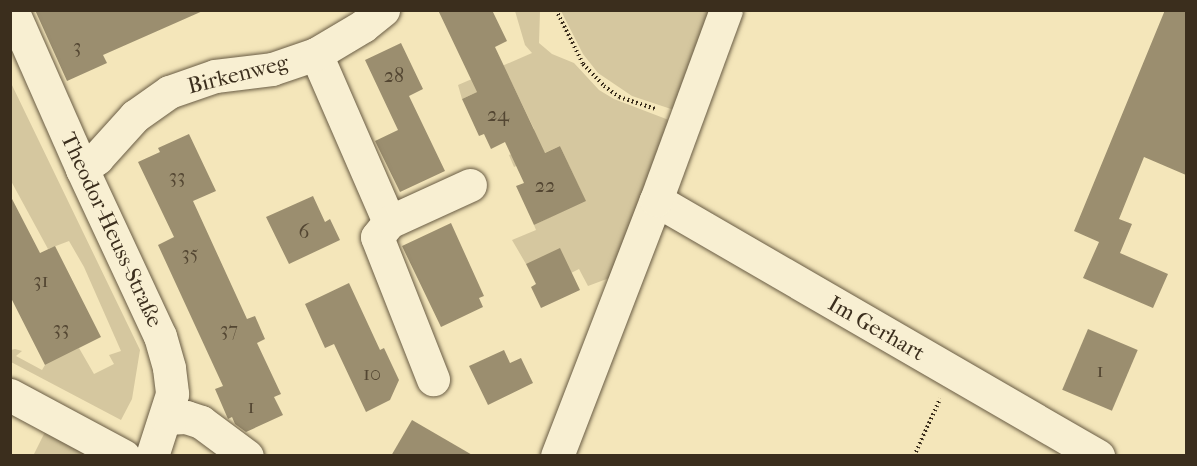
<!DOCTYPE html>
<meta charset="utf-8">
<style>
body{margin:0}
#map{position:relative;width:1197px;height:466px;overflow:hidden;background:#f4e6ba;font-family:"IM FELL French Canon",serif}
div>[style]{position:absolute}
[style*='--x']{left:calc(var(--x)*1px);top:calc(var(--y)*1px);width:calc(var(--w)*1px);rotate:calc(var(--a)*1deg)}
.green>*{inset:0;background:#d5c79f}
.building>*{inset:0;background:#9b8e6f;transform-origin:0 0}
.path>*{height:4px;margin-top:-2px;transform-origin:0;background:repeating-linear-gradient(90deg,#3b2e1d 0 1.5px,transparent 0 4.5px)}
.roads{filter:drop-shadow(0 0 2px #695c44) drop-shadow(0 0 2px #695c44)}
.minor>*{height:33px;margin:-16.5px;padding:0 16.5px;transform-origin:16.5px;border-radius:16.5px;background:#f8efd2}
span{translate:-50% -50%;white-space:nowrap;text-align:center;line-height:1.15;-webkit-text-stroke:4.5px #f8efd2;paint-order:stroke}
.number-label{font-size:20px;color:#534632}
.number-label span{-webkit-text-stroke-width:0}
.street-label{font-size:22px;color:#3b2e1d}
.frame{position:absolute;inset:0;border:12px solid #3b2e1d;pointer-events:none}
</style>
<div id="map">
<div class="green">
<div style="clip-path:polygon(515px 11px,540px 11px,539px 43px,552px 54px,574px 63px,599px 90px,614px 99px,674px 122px,612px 277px,588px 286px,579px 269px,571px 273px,526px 264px,512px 240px,536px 230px,534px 225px,585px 200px,560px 146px,514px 167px,509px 155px,521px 150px,514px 138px,534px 129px,509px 77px,462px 99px,458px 85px,532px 53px,525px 45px)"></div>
<div style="clip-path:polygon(561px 11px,721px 11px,680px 112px,632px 96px,598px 73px,583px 54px)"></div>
<div style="clip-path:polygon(10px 81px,140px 350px,132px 399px,121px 420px,11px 362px,11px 350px,15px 349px,22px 351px,16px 356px,42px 370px,45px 365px,79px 348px,94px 374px,114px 364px,109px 355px,121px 351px,84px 267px,69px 241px,48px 249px,11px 181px)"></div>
<div style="clip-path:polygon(47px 428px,98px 456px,33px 456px)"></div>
</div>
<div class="building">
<div style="clip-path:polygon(35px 10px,205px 10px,103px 55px,107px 63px,67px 81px)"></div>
<div style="clip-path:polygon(438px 10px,492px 10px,507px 41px,495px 47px,545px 153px,560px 146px,586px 201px,534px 225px,516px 186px,524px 183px,505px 142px,491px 149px,484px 134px,479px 136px,462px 99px,477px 92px)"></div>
<div style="clip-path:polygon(1165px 10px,1186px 10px,1186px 175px,1144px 157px,1119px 219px,1132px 224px,1120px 253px,1168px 274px,1153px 308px,1083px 278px,1099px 242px,1074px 231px)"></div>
<div style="clip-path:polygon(401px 43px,423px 89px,409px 96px,445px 171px,400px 192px,375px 141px,398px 130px,365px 60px)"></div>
<div style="clip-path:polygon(189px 134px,216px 191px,193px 201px,247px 319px,255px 316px,265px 339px,257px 343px,281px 394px,274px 397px,283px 415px,246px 432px,235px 424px,232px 417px,228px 419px,215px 389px,223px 386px,158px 245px,174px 237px,138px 162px,160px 152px,158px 148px)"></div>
<div style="clip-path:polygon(10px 195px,40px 253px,55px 246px,101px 337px,45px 365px,10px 296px)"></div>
<div style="clip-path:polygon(313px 196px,325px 222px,330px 219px,340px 240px,289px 264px,266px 217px)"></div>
<div style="clip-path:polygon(451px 223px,484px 296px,479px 298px,483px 307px,441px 327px,402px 246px)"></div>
<div style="clip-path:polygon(560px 248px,580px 290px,541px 308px,531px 287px,536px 284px,526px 264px)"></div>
<div style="clip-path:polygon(349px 283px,380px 350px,384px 348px,399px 380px,390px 400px,366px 412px,334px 344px,325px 348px,305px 304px)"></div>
<div style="left:1088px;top:329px;width:54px;height:66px;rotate:23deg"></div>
<div style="clip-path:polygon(504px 350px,510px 363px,521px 358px,533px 383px,488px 405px,469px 366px)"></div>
<div style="clip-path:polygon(412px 420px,474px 456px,391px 456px)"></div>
</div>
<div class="path">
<div style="--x:556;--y:10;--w:60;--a:63.4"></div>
<div style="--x:583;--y:64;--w:30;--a:46"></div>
<div style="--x:604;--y:86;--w:19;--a:36"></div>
<div style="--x:619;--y:97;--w:40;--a:18"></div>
<div style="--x:914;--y:456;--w:63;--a:-65.5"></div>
</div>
<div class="roads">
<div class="minor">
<div style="--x:12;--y:10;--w:174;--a:66.2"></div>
<div style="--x:82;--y:169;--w:184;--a:65"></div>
<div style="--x:160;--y:336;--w:33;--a:74"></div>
<div style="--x:169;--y:368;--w:26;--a:83"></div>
<div style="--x:172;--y:394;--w:65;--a:107.9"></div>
<div style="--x:316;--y:54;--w:183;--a:66.5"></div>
<div style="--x:389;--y:222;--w:19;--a:129"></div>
<div style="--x:377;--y:237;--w:153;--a:68.5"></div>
<div style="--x:82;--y:169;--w:19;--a:-36"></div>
<div style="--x:97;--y:158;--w:57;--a:-47.9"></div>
<div style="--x:135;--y:116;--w:42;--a:-35.2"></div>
<div style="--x:169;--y:92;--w:49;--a:-19.2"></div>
<div style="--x:215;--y:76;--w:57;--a:-7"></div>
<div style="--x:272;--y:69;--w:46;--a:-18.8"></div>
<div style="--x:316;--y:54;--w:55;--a:-30.8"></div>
<div style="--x:363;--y:26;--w:26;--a:-39"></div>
<div style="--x:656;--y:200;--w:511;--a:30.08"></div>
<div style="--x:389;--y:222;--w:89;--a:-24.6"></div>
<div style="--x:10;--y:395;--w:129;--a:28.2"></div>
<div style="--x:166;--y:418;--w:20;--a:-3"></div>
<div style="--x:186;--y:417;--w:16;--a:18"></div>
<div style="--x:201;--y:422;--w:57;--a:36.5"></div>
<div style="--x:557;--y:456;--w:274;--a:-68.9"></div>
<div style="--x:656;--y:200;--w:202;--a:-69.8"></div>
</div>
</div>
<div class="number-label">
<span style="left:77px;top:46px">3</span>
<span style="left:394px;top:75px">28</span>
<span style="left:498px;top:114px">24</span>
<span style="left:177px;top:176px">33</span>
<span style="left:545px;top:185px">22</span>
<span style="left:304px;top:231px">6</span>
<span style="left:190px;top:253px">35</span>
<span style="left:41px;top:280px">31</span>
<span style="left:61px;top:328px">33</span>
<span style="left:229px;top:329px">37</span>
<span style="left:1100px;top:370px">1</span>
<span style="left:372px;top:373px">10</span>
<span style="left:251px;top:406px">1</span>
</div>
<div class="street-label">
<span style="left:238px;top:75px;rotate:-14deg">Birkenweg</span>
<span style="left:111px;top:230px;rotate:65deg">Theodor-Heuss-Straße</span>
<span style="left:876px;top:329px;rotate:30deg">Im Gerhart</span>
</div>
<div class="frame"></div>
</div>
